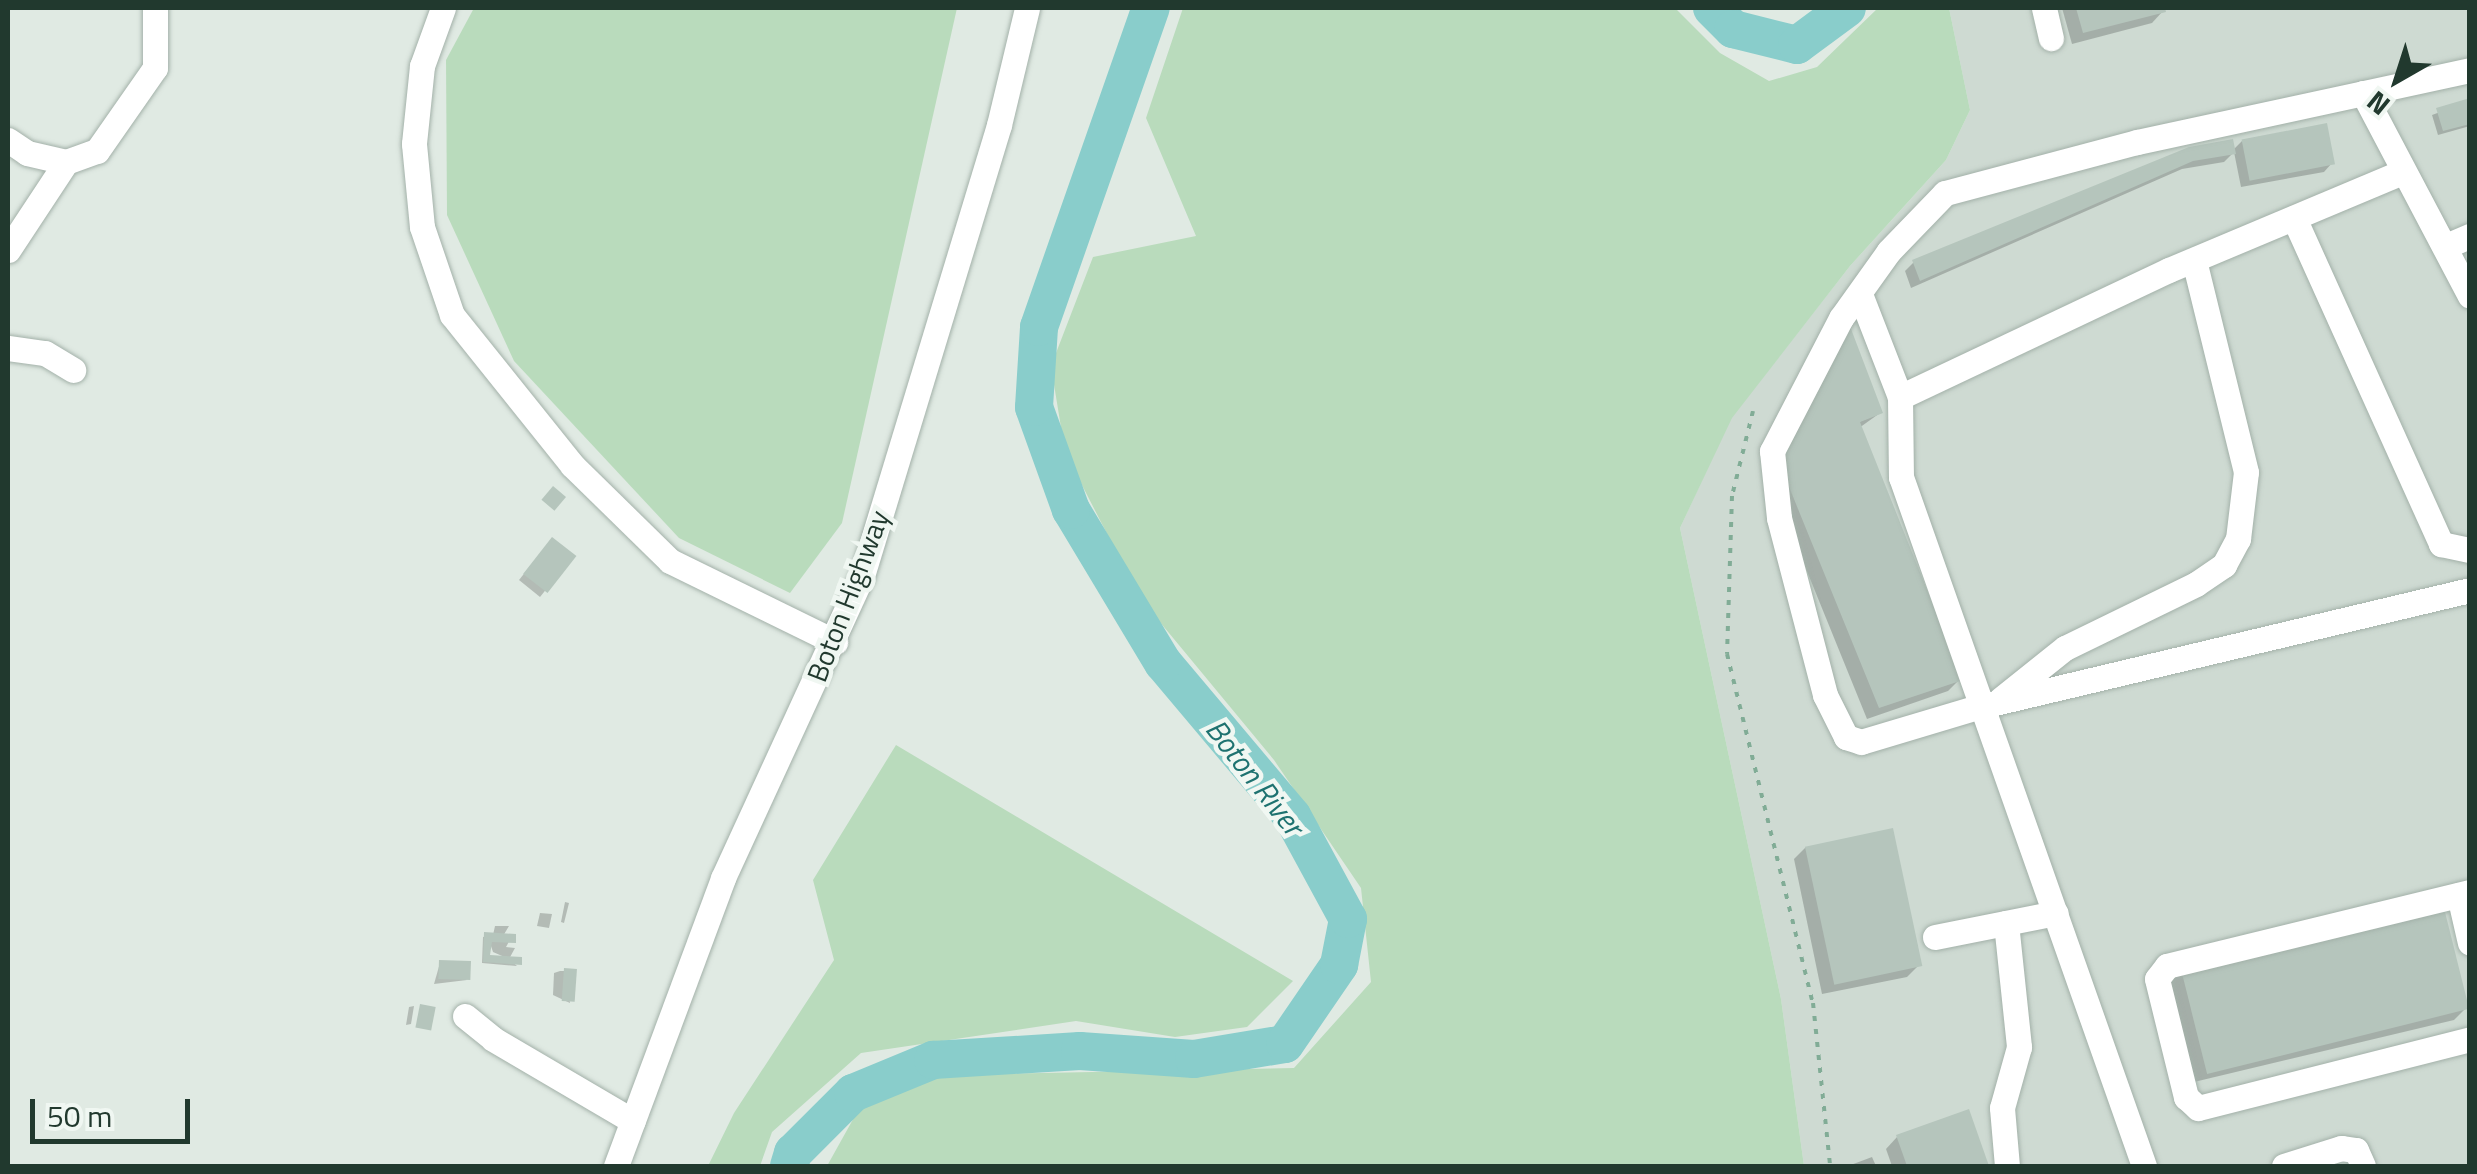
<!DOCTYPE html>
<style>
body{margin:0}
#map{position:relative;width:2477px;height:1174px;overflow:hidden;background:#e0eae3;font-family:"Titillium Web",sans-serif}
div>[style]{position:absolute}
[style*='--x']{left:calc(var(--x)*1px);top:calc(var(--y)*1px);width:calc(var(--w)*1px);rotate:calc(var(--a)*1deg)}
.built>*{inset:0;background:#cedad2}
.green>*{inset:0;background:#b9dbbc}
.shadow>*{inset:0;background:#0003}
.river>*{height:38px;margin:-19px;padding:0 19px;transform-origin:19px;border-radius:19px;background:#89cdcb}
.building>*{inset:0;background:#b5c5bc;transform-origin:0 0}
.path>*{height:4px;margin-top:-2px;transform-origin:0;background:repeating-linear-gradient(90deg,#81ac96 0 5px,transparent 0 13px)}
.roads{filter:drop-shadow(0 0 2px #a3b1a9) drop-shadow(0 0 2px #a3b1a9)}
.minor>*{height:25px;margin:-12.5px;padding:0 12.5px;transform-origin:12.5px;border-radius:12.5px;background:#fff}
span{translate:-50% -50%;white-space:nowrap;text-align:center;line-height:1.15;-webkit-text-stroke:9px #f0f7f2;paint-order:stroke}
.street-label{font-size:28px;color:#21392e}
.water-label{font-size:30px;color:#1e7270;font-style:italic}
.frame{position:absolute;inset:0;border:10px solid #21392e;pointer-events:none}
.north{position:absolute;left:2347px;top:30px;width:100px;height:100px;-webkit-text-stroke:8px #f0f7f2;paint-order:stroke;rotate:219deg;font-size:28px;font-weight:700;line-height:40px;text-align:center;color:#21392e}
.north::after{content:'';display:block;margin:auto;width:35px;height:45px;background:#21392e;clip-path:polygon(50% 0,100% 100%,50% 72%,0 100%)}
.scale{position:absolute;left:30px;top:1099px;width:160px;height:45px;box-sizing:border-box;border:5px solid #21392e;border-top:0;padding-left:12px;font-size:30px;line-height:35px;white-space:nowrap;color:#21392e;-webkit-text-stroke:8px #f0f7f2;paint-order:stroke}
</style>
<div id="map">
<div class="built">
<div style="clip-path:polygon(1949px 8px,2469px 8px,2469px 1166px,1804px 1166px,1781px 999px,1680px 528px,1731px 418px,1850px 266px,1946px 160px,1970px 110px)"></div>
</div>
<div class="green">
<div style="clip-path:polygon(474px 8px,957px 8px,842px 523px,790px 593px,679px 538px,514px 361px,447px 215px,446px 60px)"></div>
<div style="clip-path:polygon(1183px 8px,1675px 8px,1720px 53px,1769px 81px,1817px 67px,1878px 8px,1949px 8px,1970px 110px,1946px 160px,1850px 266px,1732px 418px,1680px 528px,1781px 999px,1804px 1166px,827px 1166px,861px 1105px,938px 1075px,1294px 1068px,1371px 982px,1361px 888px,1274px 760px,1140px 598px,1065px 452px,1051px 366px,1093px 257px,1196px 236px,1146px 118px)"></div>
<div style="clip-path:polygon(896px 745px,1293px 981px,1247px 1027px,1175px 1037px,1076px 1021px,861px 1053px,772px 1132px,760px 1166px,708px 1166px,734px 1113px,834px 960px,813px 880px)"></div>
</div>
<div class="shadow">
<div style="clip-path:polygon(2062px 8px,2162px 8px,2163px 11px,2152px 23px,2072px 44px)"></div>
<div style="clip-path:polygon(2470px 101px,2470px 126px,2438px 135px,2432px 115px)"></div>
<div style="clip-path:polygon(2242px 141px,2332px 163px,2324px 172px,2241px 187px,2234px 152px,2224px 162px,2182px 169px,1911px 288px,1905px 271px,1913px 263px,2231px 142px,2233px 150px)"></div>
<div style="clip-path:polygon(1880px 413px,1859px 428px,1960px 679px,1948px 691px,1867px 719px,1763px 463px)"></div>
<div style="clip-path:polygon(547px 545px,573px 556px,540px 597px,519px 580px)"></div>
<div style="clip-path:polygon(1806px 847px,1919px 965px,1907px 977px,1822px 994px,1794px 859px)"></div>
<div style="clip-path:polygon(565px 902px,569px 903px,564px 923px,561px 922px)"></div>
<div style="clip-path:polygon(552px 914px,549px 928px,537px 926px,540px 913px)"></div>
<div style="clip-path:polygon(evenodd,495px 926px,509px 926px,503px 936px,512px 936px,506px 947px,515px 948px,509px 959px,517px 966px,482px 963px,483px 937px,493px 935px,495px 926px,489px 940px,493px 952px,509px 959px,487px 957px,489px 940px)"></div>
<div style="clip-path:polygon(440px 963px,467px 980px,434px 984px)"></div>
<div style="clip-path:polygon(2181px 969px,2466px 1008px,2454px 1020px,2194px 1082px,2169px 981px)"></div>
<div style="clip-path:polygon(560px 971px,565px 971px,570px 1003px,553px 995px,554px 973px)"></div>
<div style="clip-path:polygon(414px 1006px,411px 1024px,406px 1025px,409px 1007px)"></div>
<div style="clip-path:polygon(1967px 1112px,1986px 1166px,1892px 1166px,1886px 1149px,1897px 1137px)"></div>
<div style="clip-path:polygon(1872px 1157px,1876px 1166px,1847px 1166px,1848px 1166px)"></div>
</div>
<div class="river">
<div style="--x:1712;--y:8;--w:30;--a:45"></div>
<div style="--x:1733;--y:29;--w:66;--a:14"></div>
<div style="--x:1797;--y:45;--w:62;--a:-36.5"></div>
<div style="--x:789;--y:1166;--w:14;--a:-73"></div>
<div style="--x:793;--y:1153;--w:85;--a:-45"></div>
<div style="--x:853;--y:1093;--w:87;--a:-22.4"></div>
<div style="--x:933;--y:1060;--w:147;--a:-3.5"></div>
<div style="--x:1080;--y:1051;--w:114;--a:4"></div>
<div style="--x:1194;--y:1059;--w:92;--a:-9.4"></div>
<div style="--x:1285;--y:1044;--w:96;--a:-55.6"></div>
<div style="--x:1339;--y:965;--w:47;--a:-78.9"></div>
<div style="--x:1348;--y:919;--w:117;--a:-118.5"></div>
<div style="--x:1292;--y:816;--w:200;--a:-130.1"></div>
<div style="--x:1163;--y:663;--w:179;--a:-121"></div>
<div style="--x:1071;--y:510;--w:109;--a:-109.8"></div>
<div style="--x:1034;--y:407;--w:80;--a:-86.4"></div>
<div style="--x:1039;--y:327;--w:338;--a:-70.7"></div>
</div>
<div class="building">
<div style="clip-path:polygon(2076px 8px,2165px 8px,2166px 12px,2083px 33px)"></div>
<div style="clip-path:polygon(2470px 98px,2470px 124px,2443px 131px,2436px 108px)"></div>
<div style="left:2327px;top:123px;width:42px;height:87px;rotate:79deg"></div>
<div style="clip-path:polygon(2233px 139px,2236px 154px,2193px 161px,1920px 281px,1912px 260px,2189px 147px)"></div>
<div style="clip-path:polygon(1848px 321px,1883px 413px,1860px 422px,1963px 680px,1879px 708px,1774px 450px)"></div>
<div style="left:553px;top:486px;width:17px;height:18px;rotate:40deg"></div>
<div style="left:552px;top:537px;width:31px;height:47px;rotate:38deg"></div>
<div style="left:1893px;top:828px;width:141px;height:90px;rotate:78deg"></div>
<div style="left:2443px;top:904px;width:108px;height:270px;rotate:76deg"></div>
<div style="clip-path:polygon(484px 932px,516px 934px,516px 943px,492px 942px,490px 955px,522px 957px,522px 965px,483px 962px)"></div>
<div style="left:439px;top:960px;width:32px;height:19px;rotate:2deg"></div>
<div style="left:564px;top:968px;width:13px;height:33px;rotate:4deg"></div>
<div style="left:420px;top:1004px;width:16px;height:24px;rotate:11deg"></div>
<div style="clip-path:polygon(1969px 1109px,1989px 1166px,1907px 1166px,1896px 1135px)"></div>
</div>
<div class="path">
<div style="--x:1753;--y:411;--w:88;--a:103.9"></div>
<div style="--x:1732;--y:496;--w:158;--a:91.8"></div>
<div style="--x:1727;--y:654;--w:359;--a:76.2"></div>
<div style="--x:1813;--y:1003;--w:164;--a:84"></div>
</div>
<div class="roads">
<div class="minor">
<div style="--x:443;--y:8;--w:62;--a:109.9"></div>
<div style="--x:422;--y:66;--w:78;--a:95.9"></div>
<div style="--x:414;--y:144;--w:83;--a:84.5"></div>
<div style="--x:422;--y:227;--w:93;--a:71.2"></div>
<div style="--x:452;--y:315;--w:192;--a:51.3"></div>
<div style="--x:572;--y:465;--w:137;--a:44.4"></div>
<div style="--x:670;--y:561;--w:184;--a:26.1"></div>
<div style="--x:2044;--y:8;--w:31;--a:77"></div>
<div style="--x:2470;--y:70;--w:341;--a:167.8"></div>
<div style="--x:2137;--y:142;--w:199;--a:165.1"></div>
<div style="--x:1945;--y:193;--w:81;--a:134"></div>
<div style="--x:1889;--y:251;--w:82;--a:125.6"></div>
<div style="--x:1841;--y:318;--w:150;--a:117.4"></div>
<div style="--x:1772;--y:451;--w:67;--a:84"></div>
<div style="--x:1779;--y:518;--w:183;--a:75.4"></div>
<div style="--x:1825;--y:695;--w:47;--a:63.4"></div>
<div style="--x:1846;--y:737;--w:16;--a:18"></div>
<div style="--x:1861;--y:742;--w:122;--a:-16.7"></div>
<div style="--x:1978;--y:707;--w:506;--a:-13.38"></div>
<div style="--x:2363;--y:93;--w:229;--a:62.2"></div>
<div style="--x:8;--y:140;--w:23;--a:34"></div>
<div style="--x:27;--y:153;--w:40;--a:13"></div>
<div style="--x:66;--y:162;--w:33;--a:-20"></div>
<div style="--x:97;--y:151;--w:101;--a:-55.1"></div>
<div style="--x:155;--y:68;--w:60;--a:-90"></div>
<div style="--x:2294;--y:218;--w:358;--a:65.7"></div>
<div style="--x:2441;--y:544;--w:30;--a:12"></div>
<div style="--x:2446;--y:246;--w:26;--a:-23"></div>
<div style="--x:8;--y:250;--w:105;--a:-56.6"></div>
<div style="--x:1860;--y:294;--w:110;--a:68.8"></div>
<div style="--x:1900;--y:397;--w:80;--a:89.3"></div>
<div style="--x:1901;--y:477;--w:731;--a:70.57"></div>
<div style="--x:8;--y:348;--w:37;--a:8"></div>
<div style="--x:45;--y:353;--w:33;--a:31"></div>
<div style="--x:1900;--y:397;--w:297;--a:-25.3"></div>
<div style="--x:2169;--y:270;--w:253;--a:-22.8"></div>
<div style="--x:2001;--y:699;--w:82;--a:-38.6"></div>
<div style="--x:2065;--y:648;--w:146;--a:-26"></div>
<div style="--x:2196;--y:584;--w:34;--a:-34"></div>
<div style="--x:2224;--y:565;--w:30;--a:-62"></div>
<div style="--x:2238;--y:539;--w:67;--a:-83.2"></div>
<div style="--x:2246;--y:472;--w:218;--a:-103.8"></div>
<div style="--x:2470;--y:892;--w:312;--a:166.3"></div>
<div style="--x:2167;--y:966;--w:16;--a:128"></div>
<div style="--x:2157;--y:979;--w:122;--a:76.2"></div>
<div style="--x:2186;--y:1097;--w:16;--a:43"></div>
<div style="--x:2198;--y:1108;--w:281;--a:-14.2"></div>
<div style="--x:2459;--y:895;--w:49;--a:77.1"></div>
<div style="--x:2006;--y:923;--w:125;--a:84"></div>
<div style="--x:2019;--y:1047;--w:63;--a:105.6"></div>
<div style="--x:2002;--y:1108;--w:58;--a:85.1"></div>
<div style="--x:1935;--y:937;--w:123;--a:-11.2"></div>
<div style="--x:465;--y:1016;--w:36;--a:39"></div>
<div style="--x:493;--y:1039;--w:162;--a:30.4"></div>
<div style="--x:616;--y:1166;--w:307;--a:-69.6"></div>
<div style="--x:723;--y:878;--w:332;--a:-65.3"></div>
<div style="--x:862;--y:576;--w:471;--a:-73.1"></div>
<div style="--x:999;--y:125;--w:120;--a:-76.5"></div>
<div style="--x:2284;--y:1166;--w:60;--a:-17.5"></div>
<div style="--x:2341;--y:1148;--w:15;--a:8"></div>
<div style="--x:2356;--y:1150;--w:17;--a:66"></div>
</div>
</div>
<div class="street-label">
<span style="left:848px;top:596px;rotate:-69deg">Boton Highway</span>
</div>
<div class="water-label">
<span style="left:1255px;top:777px;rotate:52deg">Boton River</span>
</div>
<div class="frame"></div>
<div class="north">N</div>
<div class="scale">50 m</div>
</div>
